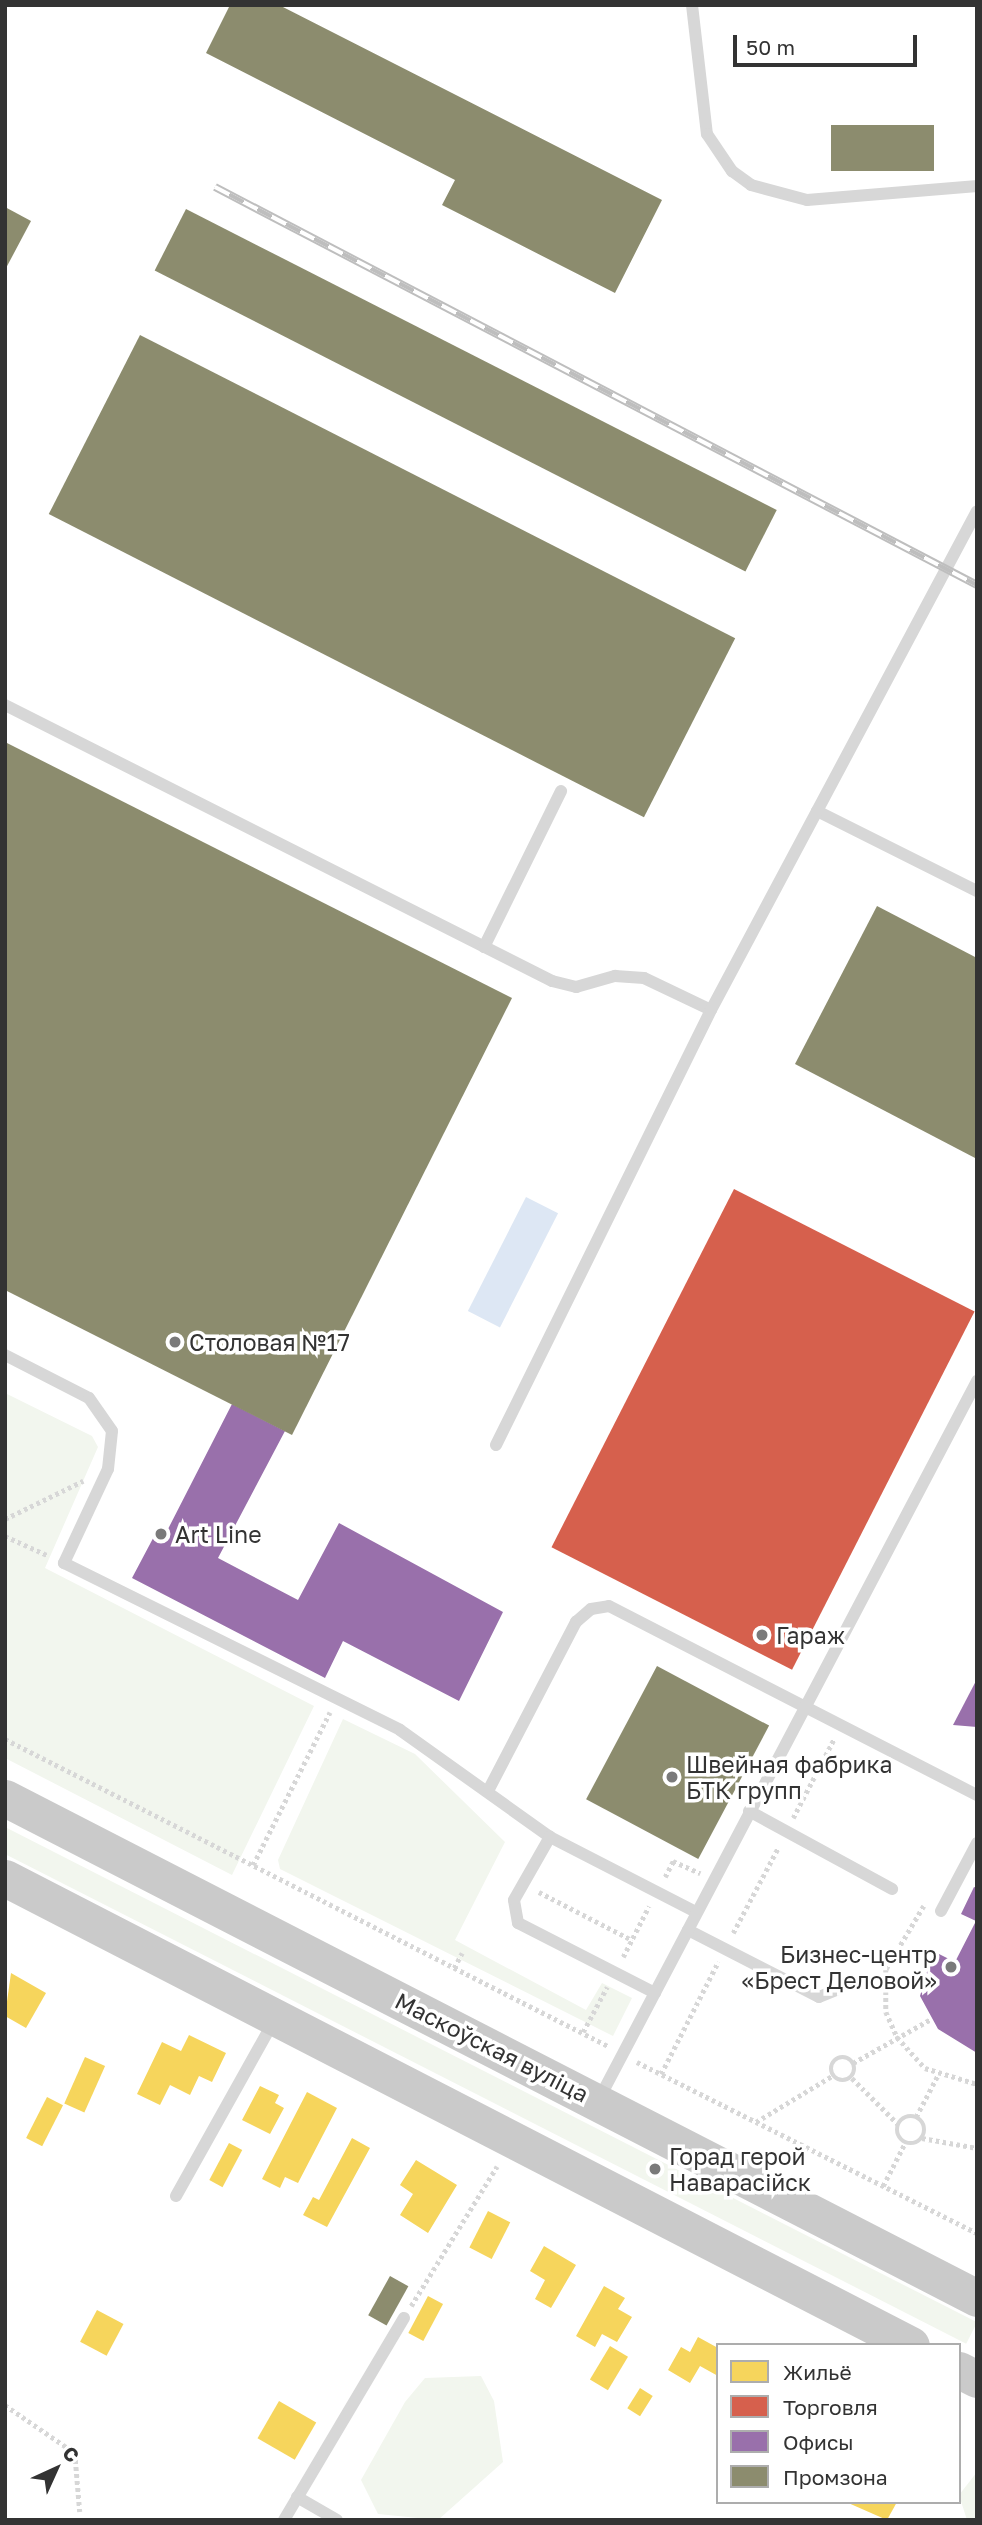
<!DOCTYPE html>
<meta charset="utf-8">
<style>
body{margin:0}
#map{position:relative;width:982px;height:2525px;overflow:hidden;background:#fff;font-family:"Golos Text",sans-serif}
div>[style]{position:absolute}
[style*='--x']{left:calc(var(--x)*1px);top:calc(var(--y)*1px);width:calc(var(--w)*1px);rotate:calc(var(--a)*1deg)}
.green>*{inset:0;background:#f2f6ee;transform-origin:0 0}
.water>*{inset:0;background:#dde7f4;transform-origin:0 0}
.homes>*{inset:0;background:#f6d55c;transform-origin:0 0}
.shops>*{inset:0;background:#d6604d;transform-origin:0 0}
.offices>*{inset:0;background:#9970ab}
.industry>*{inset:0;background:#8c8c6e;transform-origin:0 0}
.path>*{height:4.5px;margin-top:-2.25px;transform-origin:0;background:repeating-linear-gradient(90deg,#d7d7d7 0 3.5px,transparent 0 7px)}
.path>.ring{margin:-2.25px;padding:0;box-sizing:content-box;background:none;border:4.5px solid #d7d7d7;border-radius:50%}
.service>*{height:12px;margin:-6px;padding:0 6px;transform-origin:6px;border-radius:6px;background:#d7d7d7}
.primary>*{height:37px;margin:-18.5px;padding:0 18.5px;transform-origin:18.5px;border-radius:18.5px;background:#cacaca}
.rail>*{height:8px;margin-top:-4px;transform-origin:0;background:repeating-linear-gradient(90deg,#fff 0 16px,#bebebe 0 32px);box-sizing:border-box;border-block:2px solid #bebebe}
.dots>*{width:19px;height:19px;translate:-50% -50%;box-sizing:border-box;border:4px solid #fff;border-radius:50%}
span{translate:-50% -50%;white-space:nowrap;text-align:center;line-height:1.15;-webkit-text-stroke:7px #fff;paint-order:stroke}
.poi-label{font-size:23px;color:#333}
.left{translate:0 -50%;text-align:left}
.right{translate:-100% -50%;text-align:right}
.street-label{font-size:23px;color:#333}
.frame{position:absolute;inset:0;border:7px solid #333;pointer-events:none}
.legend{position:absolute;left:716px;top:2343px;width:245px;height:161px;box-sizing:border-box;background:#fff;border:2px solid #adadad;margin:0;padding:9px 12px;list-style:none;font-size:21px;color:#333}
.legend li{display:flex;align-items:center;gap:14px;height:35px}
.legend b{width:35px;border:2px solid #adadad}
.north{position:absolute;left:21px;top:2434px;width:70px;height:70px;-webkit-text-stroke:5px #fff;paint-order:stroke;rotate:45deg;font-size:19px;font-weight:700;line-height:28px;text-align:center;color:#333}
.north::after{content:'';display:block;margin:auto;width:24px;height:32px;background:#333;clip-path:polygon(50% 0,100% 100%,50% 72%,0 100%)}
.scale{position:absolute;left:733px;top:35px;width:184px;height:32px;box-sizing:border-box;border:4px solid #333;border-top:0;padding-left:9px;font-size:21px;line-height:24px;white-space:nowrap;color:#333;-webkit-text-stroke:5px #fff;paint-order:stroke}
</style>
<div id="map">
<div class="green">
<div style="clip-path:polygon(5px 1393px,92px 1436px,98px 1447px,45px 1568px,314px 1706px,232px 1875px,5px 1758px)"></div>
<div style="clip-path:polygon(343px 1719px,415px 1754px,505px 1842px,455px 1940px,586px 2010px,602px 1983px,632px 1998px,613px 2036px,280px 1869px,278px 1860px)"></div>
<div style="left:5px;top:1827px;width:1091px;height:24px;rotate:27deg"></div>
<div style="clip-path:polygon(481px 2376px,494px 2401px,503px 2462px,438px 2520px,378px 2514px,361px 2480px,405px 2402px,425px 2378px)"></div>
<div style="clip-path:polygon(977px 2472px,977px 2520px,967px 2520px,959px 2495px)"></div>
</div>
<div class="water">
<div style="left:526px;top:1197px;width:36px;height:128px;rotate:27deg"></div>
</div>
<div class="homes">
<div style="clip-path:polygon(11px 1973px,46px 1993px,26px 2028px,5px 2016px)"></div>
<div style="clip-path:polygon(189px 2035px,226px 2053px,212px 2082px,199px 2076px,190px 2095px,170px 2085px,160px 2105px,137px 2094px,162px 2042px,181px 2051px)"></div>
<div style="left:85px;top:2057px;width:22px;height:51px;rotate:24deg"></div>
<div style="clip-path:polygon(260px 2086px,279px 2095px,275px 2103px,284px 2108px,270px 2134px,242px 2120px)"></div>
<div style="clip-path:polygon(307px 2092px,337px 2108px,298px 2183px,285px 2177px,280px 2188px,262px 2179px)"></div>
<div style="left:47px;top:2097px;width:18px;height:46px;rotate:27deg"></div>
<div style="clip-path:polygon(352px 2138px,370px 2148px,327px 2227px,303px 2215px,313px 2197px,319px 2200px)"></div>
<div style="left:229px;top:2143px;width:15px;height:42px;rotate:28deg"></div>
<div style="clip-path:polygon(416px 2160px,457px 2185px,428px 2233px,400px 2215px,413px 2194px,400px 2185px)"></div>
<div style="left:488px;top:2211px;width:25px;height:41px;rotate:27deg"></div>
<div style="clip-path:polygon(544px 2246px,576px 2265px,551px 2308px,535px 2299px,545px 2280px,530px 2271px)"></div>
<div style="clip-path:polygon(604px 2286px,625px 2298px,618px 2309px,632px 2317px,617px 2342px,602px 2334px,595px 2347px,576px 2336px)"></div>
<div style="left:428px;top:2296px;width:17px;height:42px;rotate:28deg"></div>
<div style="left:97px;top:2310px;width:30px;height:36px;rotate:28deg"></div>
<div style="clip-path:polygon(698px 2337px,718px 2348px,718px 2376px,700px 2366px,690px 2383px,668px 2370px,681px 2347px,690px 2352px)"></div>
<div style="left:610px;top:2346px;width:21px;height:39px;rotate:31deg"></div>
<div style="left:640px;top:2388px;width:15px;height:24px;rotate:32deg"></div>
<div style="left:279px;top:2401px;width:43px;height:43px;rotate:30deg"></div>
<div style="clip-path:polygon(846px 2502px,897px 2502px,887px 2520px)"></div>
</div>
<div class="shops">
<div style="left:734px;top:1189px;width:270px;height:402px;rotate:27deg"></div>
</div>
<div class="offices">
<div style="clip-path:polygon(232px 1404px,285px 1431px,218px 1558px,298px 1600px,339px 1523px,503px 1612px,459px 1701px,343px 1641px,325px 1678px,132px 1578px,159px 1527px,167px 1531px)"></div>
<div style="clip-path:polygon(977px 1679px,977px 1727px,953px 1725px)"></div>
<div style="clip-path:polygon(974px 1887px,977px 1888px,977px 2053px,938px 2029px,920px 1996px,933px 1951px,955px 1962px,976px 1921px,961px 1914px)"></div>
</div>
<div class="industry">
<div style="clip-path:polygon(230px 5px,279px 5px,662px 200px,615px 293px,442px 205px,455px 180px,206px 53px)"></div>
<div style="left:831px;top:125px;width:103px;height:46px"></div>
<div style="clip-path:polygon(5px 207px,31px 221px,5px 270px)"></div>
<div style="left:186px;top:209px;width:663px;height:69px;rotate:27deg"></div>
<div style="left:140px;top:335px;width:668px;height:201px;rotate:27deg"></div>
<div style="clip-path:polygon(5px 742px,512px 998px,292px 1435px,5px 1290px)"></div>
<div style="clip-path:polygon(877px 906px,977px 958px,977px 1159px,795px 1064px)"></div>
<div style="left:657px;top:1666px;width:127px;height:151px;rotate:28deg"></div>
<div style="left:390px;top:2276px;width:21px;height:45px;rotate:29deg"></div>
</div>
<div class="path">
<div style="--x:5;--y:1519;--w:87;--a:-26"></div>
<div style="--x:5;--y:1536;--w:48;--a:24.4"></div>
<div style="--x:5;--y:1739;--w:677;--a:26.98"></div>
<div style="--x:793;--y:1818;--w:89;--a:-62.6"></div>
<div style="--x:253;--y:1865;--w:171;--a:-63.3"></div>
<div style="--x:665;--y:1877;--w:18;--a:-63"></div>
<div style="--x:673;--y:1861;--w:30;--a:24"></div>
<div style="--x:539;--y:1892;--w:105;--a:27.3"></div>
<div style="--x:924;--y:1906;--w:74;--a:120.7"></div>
<div style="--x:886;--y:1970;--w:42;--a:90"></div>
<div style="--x:886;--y:2012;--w:27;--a:66"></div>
<div style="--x:897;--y:2037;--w:42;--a:47.9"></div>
<div style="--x:925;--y:2068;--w:54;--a:17.1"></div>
<div style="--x:733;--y:1933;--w:96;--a:-62.1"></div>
<div style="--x:623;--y:1957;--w:57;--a:-63"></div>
<div style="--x:454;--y:1968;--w:17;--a:-62"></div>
<div style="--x:583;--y:2032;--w:51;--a:-61.9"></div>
<div class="ring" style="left:831px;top:2057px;width:19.5px;height:19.5px"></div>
<div style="--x:637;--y:2062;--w:381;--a:26.7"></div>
<div style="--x:853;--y:2063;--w:90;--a:-29.4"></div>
<div style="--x:661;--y:2074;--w:126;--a:-63"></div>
<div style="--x:852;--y:2078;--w:65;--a:45"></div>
<div class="ring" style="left:897px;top:2116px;width:23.5px;height:23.5px"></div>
<div style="--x:916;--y:2117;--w:47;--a:-62.4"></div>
<div style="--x:756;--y:2122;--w:89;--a:-31.2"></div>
<div style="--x:922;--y:2138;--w:56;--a:10.3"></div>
<div style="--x:883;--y:2186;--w:48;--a:-62.9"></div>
<div style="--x:411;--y:2306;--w:164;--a:-58.4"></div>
<div style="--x:5;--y:2405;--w:85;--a:34.4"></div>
<div style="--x:75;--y:2453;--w:59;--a:85.2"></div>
</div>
<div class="service">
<div style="--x:692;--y:5;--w:130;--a:83.4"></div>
<div style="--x:707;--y:134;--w:45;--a:56"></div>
<div style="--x:732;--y:171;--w:24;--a:36"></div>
<div style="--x:751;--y:185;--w:58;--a:15"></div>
<div style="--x:807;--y:200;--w:171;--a:-4.7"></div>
<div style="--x:5;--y:705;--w:613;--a:26.77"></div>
<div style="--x:552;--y:981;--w:25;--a:14"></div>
<div style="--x:576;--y:987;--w:41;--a:-15.8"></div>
<div style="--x:615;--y:976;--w:29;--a:4"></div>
<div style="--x:644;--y:978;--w:74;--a:25.5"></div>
<div style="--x:817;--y:811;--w:179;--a:26.6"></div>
<div style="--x:484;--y:947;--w:174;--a:-63.7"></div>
<div style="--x:5;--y:1355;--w:94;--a:27.1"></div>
<div style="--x:89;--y:1398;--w:40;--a:55.1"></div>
<div style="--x:112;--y:1431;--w:38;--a:96"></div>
<div style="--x:108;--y:1469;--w:104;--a:115.1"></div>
<div style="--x:64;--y:1563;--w:375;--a:26.4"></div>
<div style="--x:400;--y:1730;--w:184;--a:35.5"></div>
<div style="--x:496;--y:1445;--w:485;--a:-63.7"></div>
<div style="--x:711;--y:1010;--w:565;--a:-61.94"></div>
<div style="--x:488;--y:1791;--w:191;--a:-62.5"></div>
<div style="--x:576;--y:1622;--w:20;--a:-41"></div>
<div style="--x:591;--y:1609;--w:18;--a:-9"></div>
<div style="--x:609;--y:1606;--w:414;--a:27.2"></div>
<div style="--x:749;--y:1811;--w:163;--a:28.6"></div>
<div style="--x:941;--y:1911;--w:77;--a:-62.1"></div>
<div style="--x:688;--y:1930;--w:147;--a:27.1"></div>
<div style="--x:819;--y:1997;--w:24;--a:-22"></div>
<div style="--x:655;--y:1993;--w:154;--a:-152.9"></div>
<div style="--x:518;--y:1923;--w:23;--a:-100"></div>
<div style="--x:514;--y:1900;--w:73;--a:-60.3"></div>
<div style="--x:550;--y:1837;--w:164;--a:27.2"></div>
<div style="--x:598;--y:2101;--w:814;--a:-62.24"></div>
<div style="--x:176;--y:2196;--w:201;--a:-60.8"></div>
<div style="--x:297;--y:2497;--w:46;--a:29.9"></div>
<div style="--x:284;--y:2520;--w:235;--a:-59.3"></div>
</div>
<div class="primary">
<div style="--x:5;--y:1798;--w:1093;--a:27.22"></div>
<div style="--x:5;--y:1878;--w:1019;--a:27.27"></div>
<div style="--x:959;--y:2370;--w:20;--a:27"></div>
</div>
<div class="rail">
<div style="--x:215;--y:187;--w:860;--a:27.58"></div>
</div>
<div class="dots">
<div style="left:175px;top:1342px;background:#7a7a7a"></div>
<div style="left:161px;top:1534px;background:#7a7a7a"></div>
<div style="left:762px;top:1635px;background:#7a7a7a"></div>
<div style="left:672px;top:1777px;background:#7a7a7a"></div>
<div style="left:951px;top:1967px;background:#7a7a7a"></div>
<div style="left:655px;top:2169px;background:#7a7a7a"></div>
</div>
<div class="poi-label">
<span class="left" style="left:189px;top:1342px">Столовая №17</span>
<span class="left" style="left:175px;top:1534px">Art Line</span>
<span class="left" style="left:776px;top:1635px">Гараж</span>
<span class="left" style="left:686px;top:1777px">Швейная фабрика<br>БТК групп</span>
<span class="right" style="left:937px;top:1967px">Бизнес-центр<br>«Брест Деловой»</span>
<span class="left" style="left:669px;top:2169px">Горад герой<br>Наварасійск</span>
</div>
<div class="street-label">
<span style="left:492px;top:2047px;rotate:27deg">Маскоўская вуліца</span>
</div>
<div class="frame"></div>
<ul class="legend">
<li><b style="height:19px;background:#f6d55c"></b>Жильё</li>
<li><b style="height:19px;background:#d6604d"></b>Торговля</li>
<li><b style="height:19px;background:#9970ab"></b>Офисы</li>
<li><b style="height:19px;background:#8c8c6e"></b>Промзона</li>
</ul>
<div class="north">С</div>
<div class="scale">50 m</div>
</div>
